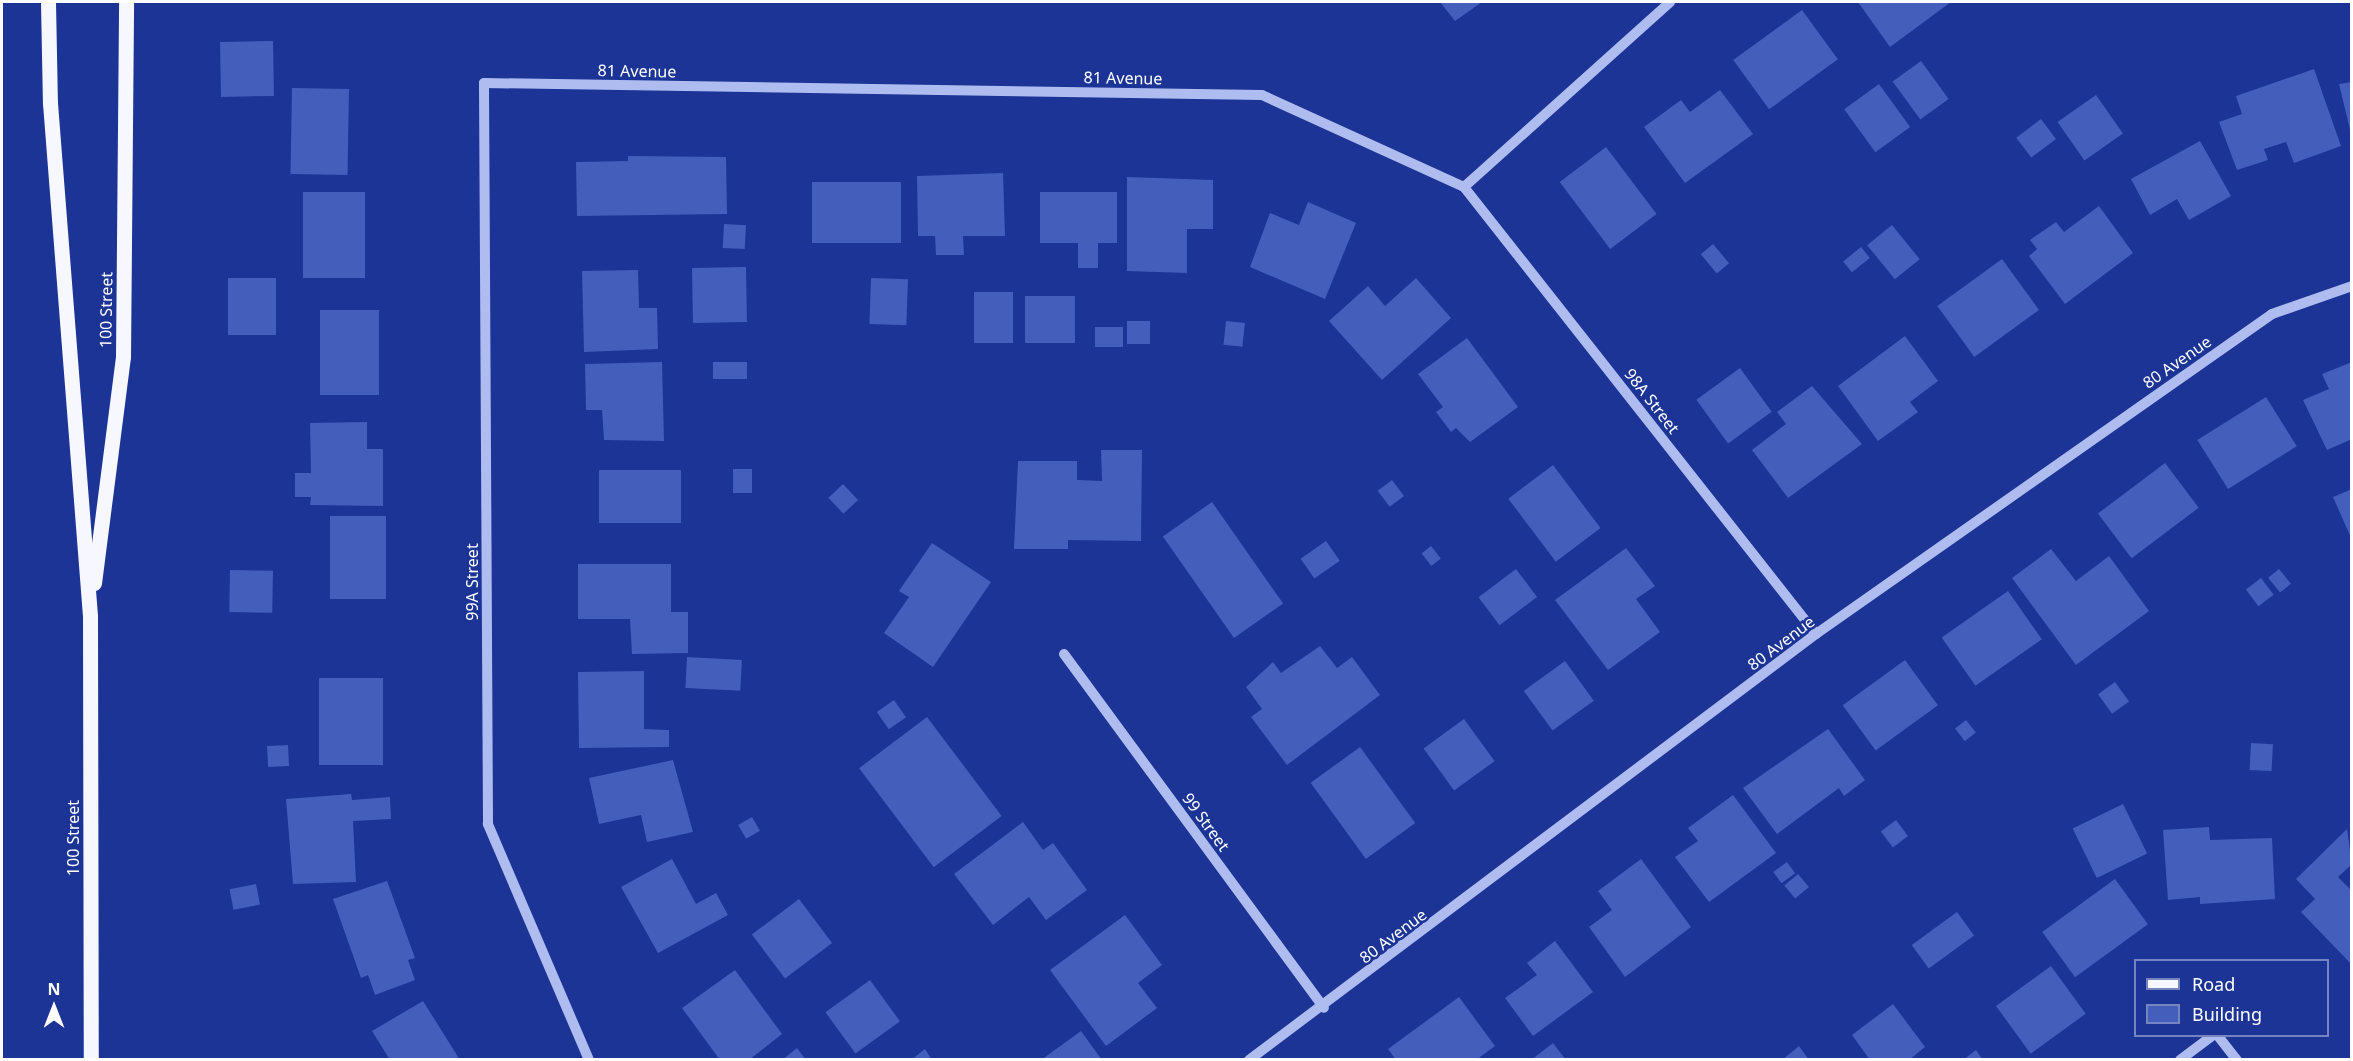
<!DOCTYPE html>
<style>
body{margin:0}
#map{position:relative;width:2353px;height:1061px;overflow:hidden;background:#1b3496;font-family:"Noto Sans",sans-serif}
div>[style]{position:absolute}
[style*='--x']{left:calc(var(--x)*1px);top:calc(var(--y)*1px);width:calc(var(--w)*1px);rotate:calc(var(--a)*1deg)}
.building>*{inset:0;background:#445ebc;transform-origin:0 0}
.minor>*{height:10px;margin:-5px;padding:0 5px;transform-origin:5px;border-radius:5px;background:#aebcf0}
.major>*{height:15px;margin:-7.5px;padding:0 7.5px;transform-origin:7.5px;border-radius:7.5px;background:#f7f8ff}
span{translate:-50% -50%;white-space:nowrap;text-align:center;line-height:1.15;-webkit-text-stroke:5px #1b3496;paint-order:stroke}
.street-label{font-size:16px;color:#fff}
.frame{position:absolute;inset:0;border:3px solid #fff;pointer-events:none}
.legend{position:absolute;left:2134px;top:959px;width:195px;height:78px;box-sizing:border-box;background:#1b3496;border:2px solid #7685c0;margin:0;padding:8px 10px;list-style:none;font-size:18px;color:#fff}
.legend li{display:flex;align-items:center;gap:12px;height:30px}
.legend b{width:30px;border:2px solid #7685c0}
.north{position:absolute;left:24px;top:977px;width:60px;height:60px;-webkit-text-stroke:4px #1b3496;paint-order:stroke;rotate:0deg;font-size:16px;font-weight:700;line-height:24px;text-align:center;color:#fff}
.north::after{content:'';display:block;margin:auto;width:21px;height:27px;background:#fff;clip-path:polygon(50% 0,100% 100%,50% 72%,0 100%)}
</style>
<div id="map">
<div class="building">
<div style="clip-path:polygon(1440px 2px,1482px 2px,1455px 21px)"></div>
<div style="clip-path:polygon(1858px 2px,1951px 2px,1890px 47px)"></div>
<div style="left:1802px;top:10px;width:61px;height:85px;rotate:54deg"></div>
<div style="left:273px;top:41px;width:55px;height:53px;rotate:89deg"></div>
<div style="left:1921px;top:61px;width:47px;height:35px;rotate:54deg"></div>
<div style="clip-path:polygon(2314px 69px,2341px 146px,2294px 163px,2286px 142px,2264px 149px,2268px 160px,2237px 170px,2219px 122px,2242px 114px,2236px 96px)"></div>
<div style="clip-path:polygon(2352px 82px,2352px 133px,2351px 134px,2339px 84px)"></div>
<div style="left:1879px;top:84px;width:53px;height:43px;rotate:54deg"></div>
<div style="left:292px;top:88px;width:57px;height:86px;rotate:1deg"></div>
<div style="clip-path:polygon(1720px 90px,1753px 134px,1685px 183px,1644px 127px,1681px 100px,1690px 112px)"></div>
<div style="left:2096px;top:95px;width:47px;height:47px;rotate:55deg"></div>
<div style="left:2041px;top:119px;width:25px;height:31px;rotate:53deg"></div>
<div style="clip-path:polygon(2200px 141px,2231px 196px,2189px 220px,2177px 199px,2150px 215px,2131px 179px)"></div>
<div style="left:1606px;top:147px;width:84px;height:58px;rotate:53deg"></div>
<div style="clip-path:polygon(628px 156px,726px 157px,727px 214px,577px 216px,576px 162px,628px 161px)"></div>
<div style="clip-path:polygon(1003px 173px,1005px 236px,963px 236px,964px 255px,936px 255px,935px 236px,918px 236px,917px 176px)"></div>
<div style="clip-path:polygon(1127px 177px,1213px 180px,1213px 229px,1187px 229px,1187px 273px,1127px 271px)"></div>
<div style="left:812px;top:182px;width:89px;height:61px"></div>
<div style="left:303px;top:192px;width:62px;height:86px"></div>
<div style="clip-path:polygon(1040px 192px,1117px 192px,1117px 243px,1098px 243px,1098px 268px,1078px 268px,1078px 243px,1040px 243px)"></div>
<div style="clip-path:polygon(1308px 202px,1356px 223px,1325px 299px,1250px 267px,1270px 213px,1299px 225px)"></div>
<div style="clip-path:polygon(2099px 206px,2133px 253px,2065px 304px,2029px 256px,2037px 249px,2030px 240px,2056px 222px,2064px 232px)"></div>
<div style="left:724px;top:224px;width:22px;height:24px;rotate:3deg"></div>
<div style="left:1892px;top:225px;width:44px;height:32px;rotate:51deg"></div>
<div style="left:1713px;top:244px;width:25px;height:16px;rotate:50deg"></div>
<div style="left:1861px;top:247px;width:14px;height:23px;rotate:51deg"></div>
<div style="left:2002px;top:259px;width:63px;height:80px;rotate:54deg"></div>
<div style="left:746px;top:267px;width:55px;height:54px;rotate:89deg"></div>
<div style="clip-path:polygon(638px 270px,639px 308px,657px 308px,658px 349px,584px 352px,582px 271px)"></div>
<div style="left:228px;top:278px;width:48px;height:57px"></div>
<div style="left:871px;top:278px;width:37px;height:46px;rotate:2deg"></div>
<div style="clip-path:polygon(1416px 278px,1451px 318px,1382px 380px,1329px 321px,1368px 286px,1385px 306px)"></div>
<div style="left:974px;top:292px;width:39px;height:51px"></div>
<div style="left:1025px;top:296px;width:50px;height:47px"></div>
<div style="left:320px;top:310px;width:59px;height:85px"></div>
<div style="left:1127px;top:321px;width:23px;height:23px"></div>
<div style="left:1226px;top:321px;width:19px;height:24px;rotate:6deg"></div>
<div style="left:1095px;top:327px;width:28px;height:20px"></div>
<div style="clip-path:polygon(1905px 336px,1938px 381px,1910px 402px,1918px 412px,1878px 441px,1838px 386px)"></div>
<div style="clip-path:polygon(1467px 338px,1518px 407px,1470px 442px,1456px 428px,1451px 432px,1436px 412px,1443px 407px,1418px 374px)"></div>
<div style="clip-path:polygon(662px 362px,664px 441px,604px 440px,602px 410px,586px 410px,585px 364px)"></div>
<div style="left:747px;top:362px;width:17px;height:34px;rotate:90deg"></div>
<div style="clip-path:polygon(2352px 362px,2352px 439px,2327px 450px,2303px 400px,2329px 389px,2322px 374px)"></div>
<div style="left:1740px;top:368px;width:54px;height:54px;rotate:54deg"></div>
<div style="clip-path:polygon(1812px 386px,1862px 444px,1788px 498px,1752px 450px,1786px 424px,1777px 412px)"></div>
<div style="left:2266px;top:397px;width:58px;height:81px;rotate:58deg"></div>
<div style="clip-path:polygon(367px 422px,367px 449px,383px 449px,383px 506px,310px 505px,311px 497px,295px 497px,295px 473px,311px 473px,310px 423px)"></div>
<div style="clip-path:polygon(1101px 450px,1142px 450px,1141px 541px,1068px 540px,1068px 549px,1014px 549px,1018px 461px,1077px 461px,1077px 480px,1102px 481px)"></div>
<div style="left:2165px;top:463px;width:56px;height:84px;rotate:53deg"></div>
<div style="left:1553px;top:465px;width:79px;height:56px;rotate:53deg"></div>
<div style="left:752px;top:469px;width:24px;height:19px;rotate:90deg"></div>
<div style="left:599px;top:470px;width:82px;height:53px"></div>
<div style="left:1392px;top:480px;width:20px;height:18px;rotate:53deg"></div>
<div style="left:843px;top:484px;width:22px;height:20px;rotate:47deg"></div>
<div style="clip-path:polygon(2352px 489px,2352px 540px,2333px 497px)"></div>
<div style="left:1212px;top:502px;width:124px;height:60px;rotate:55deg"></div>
<div style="left:330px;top:516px;width:56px;height:83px"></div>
<div style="left:1326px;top:541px;width:24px;height:31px;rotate:55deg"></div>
<div style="clip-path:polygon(932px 543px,991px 582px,933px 667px,884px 633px,909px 597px,899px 591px)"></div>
<div style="left:1431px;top:546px;width:16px;height:12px;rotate:52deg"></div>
<div style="clip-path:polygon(1626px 548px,1655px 586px,1636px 599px,1660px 632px,1608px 670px,1555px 600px)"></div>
<div style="clip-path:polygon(2051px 549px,2076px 581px,2109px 556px,2149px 611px,2076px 665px,2012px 578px)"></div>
<div style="clip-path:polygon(578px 564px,671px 564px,671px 612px,688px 612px,688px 653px,632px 654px,630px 619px,578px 619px)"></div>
<div style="left:1516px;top:569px;width:35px;height:47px;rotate:53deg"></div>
<div style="left:2279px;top:569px;width:19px;height:14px;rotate:51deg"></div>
<div style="left:230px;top:570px;width:43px;height:42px;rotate:1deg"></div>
<div style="left:2261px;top:578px;width:21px;height:19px;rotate:53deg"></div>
<div style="left:2008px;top:591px;width:59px;height:81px;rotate:55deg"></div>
<div style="clip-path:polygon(1320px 646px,1337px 668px,1352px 657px,1380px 695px,1287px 765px,1251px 717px,1262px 709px,1246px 687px,1273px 662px,1281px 673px)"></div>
<div style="left:687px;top:657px;width:55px;height:31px;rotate:3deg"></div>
<div style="left:1905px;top:660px;width:56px;height:77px;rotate:54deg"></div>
<div style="left:1565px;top:661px;width:49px;height:51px;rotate:54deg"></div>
<div style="clip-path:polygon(644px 671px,644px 729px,669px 730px,669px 747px,579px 748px,578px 672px)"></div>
<div style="left:383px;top:678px;width:87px;height:64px;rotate:90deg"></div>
<div style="left:2115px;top:682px;width:24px;height:21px;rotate:54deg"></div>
<div style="left:894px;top:700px;width:21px;height:21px;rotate:55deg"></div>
<div style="left:927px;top:717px;width:124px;height:85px;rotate:53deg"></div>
<div style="left:1464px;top:719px;width:52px;height:50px;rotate:54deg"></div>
<div style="left:1966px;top:720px;width:16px;height:14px;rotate:52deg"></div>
<div style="clip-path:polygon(1828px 729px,1865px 780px,1844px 796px,1839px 788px,1777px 834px,1743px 788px)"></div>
<div style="left:2251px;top:743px;width:22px;height:27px;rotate:3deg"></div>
<div style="left:288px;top:745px;width:21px;height:21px;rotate:87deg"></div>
<div style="left:1360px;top:747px;width:94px;height:61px;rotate:54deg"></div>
<div style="clip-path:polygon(673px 760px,693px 832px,647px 842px,641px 815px,599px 824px,589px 778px)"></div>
<div style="clip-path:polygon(351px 794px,352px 800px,390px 797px,391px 819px,353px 821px,356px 882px,293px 884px,286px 799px)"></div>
<div style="clip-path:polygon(1733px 795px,1776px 853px,1709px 902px,1675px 857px,1698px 841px,1688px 828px)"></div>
<div style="left:2123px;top:804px;width:55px;height:56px;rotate:64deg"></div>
<div style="left:752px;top:817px;width:16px;height:16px;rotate:60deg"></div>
<div style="left:1896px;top:820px;width:20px;height:19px;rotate:53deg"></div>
<div style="clip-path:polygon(1023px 822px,1043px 850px,1053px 843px,1087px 890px,1046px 920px,1029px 897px,993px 925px,954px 874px)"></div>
<div style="clip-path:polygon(2209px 827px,2210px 840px,2272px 838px,2275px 899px,2200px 904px,2200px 897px,2168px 900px,2163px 830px)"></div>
<div style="clip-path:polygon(2347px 829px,2352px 864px,2338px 877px,2352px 891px,2352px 965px,2301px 912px,2315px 899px,2296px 879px)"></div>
<div style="clip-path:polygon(672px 859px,696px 904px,716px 893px,728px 915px,658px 953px,621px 887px)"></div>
<div style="clip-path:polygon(1641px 859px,1691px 927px,1625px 977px,1589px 927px,1612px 910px,1598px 891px)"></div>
<div style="left:1787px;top:862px;width:14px;height:17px;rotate:54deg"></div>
<div style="left:1798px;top:874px;width:17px;height:18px;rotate:50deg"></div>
<div style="left:2115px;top:879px;width:56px;height:90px;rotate:54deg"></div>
<div style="clip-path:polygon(387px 881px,415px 958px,408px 960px,415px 980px,375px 995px,368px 975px,361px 978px,333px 899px)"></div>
<div style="left:256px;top:884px;width:21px;height:27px;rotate:79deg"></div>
<div style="left:799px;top:899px;width:55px;height:59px;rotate:53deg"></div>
<div style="left:1957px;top:912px;width:29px;height:56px;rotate:54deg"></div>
<div style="clip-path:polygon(1125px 915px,1162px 965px,1138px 983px,1157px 1008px,1106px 1046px,1050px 970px)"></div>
<div style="clip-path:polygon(1555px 941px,1593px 992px,1533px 1036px,1505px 998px,1537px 975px,1527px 963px)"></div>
<div style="left:2051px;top:966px;width:59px;height:68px;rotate:54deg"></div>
<div style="clip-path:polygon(735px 970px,782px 1034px,749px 1060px,720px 1060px,682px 1008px)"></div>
<div style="left:870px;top:980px;width:51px;height:55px;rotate:54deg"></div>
<div style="clip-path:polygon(1459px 997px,1495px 1046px,1476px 1060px,1396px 1060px,1388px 1049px)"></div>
<div style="clip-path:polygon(423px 1001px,460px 1060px,390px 1060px,372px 1031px)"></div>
<div style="clip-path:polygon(1893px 1004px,1925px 1047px,1909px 1060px,1870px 1060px,1852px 1035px)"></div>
<div style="clip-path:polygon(1081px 1031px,1102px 1060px,1041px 1060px)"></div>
<div style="clip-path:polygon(1553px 1043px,1566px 1060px,1531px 1060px)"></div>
<div style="clip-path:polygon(1799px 1046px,1809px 1060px,1782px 1060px)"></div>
<div style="clip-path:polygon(797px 1048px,806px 1060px,782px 1060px)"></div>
<div style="clip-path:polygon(925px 1049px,932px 1060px,911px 1060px)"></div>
<div style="clip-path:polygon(1976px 1050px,1983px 1060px,1963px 1060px)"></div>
</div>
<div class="minor">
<div style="--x:1464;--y:187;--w:277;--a:-41.9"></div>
<div style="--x:1064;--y:654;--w:439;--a:53.7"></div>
<div style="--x:2218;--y:1036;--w:31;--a:52"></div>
<div style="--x:589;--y:1060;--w:257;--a:-113.2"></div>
<div style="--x:488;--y:824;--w:741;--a:-90.31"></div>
<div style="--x:484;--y:83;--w:778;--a:0.88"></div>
<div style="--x:1262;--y:95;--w:222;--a:24.5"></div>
<div style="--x:1464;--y:187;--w:569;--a:51.78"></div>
<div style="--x:1249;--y:1060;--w:709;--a:-36.92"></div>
<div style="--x:1816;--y:634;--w:557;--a:-35.06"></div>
<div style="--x:2272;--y:314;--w:85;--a:-19.3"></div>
<div style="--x:2180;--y:1060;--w:40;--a:-37"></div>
</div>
<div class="major">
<div style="--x:48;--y:2;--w:101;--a:88.9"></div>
<div style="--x:50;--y:103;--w:515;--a:85.54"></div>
<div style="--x:90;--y:616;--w:444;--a:89.9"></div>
<div style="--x:94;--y:583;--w:228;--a:-82.7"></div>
<div style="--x:123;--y:357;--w:355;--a:-89.5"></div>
</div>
<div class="street-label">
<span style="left:637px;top:71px;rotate:1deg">81 Avenue</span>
<span style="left:1123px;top:78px;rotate:1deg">81 Avenue</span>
<span style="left:106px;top:310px;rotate:-89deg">100 Street</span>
<span style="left:2177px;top:362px;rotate:-35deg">80 Avenue</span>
<span style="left:1652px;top:401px;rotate:52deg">98A Street</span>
<span style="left:472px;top:582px;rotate:-90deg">99A Street</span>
<span style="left:1781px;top:643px;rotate:-37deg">80 Avenue</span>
<span style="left:1206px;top:822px;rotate:54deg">99 Street</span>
<span style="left:73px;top:838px;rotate:-90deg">100 Street</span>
<span style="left:1393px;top:936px;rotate:-37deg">80 Avenue</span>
</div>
<div class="frame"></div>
<ul class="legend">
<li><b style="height:8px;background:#f7f8ff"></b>Road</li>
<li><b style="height:16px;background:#445ebc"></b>Building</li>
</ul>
<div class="north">N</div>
</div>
